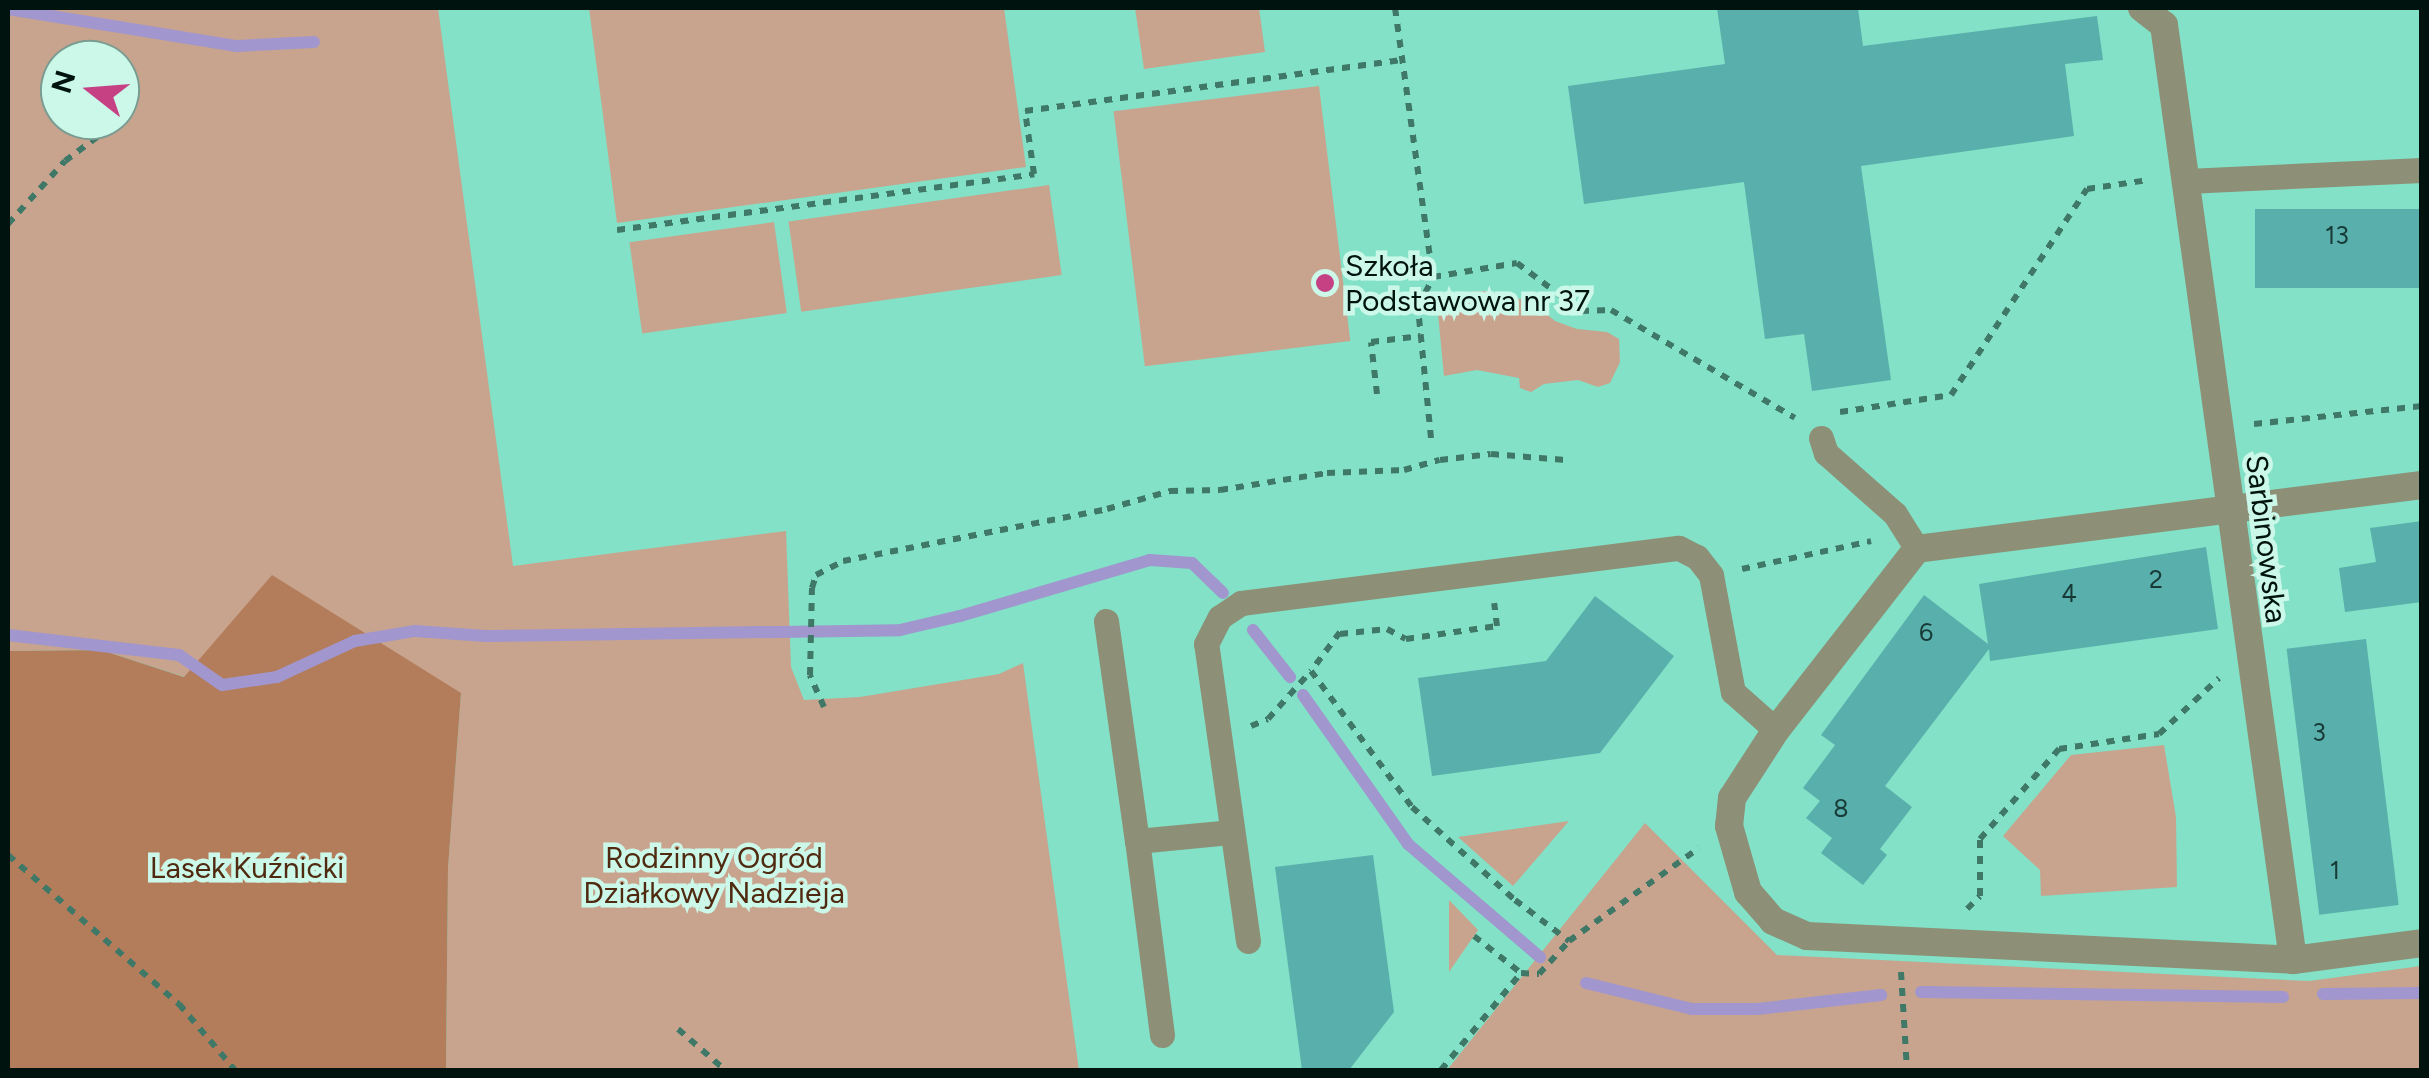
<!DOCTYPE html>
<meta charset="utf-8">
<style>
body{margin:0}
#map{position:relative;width:2429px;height:1078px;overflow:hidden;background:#82e1c6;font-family:Figtree,sans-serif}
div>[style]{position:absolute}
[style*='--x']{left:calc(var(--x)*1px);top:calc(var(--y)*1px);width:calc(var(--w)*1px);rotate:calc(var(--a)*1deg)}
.green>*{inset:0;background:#c8a48e;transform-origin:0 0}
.forest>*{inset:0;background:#b37d5b}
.stream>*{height:12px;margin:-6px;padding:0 6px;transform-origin:6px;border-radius:6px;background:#a196ce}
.building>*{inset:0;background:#59afac;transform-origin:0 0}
.path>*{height:6px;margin-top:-3px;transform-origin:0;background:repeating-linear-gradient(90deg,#407868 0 8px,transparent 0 16px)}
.service>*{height:25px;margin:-12.5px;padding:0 12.5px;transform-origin:12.5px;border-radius:12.5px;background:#8d9076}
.minor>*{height:28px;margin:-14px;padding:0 14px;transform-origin:14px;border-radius:14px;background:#8d9076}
.dots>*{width:28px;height:28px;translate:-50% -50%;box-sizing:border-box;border:5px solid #cbf8e9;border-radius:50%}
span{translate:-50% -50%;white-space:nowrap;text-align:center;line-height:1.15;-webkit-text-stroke:9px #cbf8e9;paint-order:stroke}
.number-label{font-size:25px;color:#173a36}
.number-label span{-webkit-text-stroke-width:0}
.poi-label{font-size:30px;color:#01130e}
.left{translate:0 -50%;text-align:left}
.street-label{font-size:30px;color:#01130e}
.park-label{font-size:30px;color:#502a10}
.frame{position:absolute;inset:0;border:10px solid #01130e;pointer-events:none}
.north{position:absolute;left:40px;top:40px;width:100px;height:100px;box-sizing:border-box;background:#cbf8e9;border:2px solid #7a9c91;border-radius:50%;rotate:287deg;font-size:28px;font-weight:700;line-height:40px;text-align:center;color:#01130e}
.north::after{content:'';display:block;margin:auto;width:35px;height:45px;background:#c54184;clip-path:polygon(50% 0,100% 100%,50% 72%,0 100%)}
</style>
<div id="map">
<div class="green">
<div style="clip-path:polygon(evenodd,8px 8px,438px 8px,513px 566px,786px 531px,791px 667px,804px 700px,860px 697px,999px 674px,1023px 663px,1079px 1070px,446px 1070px,448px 868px,461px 693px,185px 677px,101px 650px,8px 651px,8px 8px,60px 60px,120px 60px,120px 120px,60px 120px,60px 60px)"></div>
<div style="clip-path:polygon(589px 8px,1004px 8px,1026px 167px,617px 223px)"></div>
<div style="clip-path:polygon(1135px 8px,1259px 8px,1265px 52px,1144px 69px)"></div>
<div style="left:1319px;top:86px;width:257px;height:207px;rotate:83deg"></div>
<div style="left:1049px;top:185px;width:91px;height:263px;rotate:82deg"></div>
<div style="left:774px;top:222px;width:92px;height:146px;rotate:82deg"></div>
<div style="clip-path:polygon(1487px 291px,1532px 302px,1555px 321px,1577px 329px,1607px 332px,1619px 339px,1620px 362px,1610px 383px,1598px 387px,1578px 380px,1544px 384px,1531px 392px,1520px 388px,1519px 378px,1477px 370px,1444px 376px,1437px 303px,1466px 292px)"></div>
<div style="clip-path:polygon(2164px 745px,2176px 817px,2177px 887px,2041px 896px,2040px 870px,2003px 836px,2071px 755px)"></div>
<div style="clip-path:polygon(1569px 821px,1513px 886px,1458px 837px)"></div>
<div style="clip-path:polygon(1645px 823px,1777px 955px,2309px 981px,2421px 966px,2421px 1070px,1447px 1070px)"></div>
<div style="clip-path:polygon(1449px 900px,1478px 930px,1449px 972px)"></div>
</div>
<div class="forest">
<div style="clip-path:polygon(272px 575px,461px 693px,448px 868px,446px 1070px,8px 1070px,8px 651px,101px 650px,184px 677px)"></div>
</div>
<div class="stream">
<div style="--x:8;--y:9;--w:232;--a:9.2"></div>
<div style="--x:237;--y:46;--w:77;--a:-3"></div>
<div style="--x:1253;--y:630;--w:60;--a:51.8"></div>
<div style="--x:8;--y:635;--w:172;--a:6.7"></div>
<div style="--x:179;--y:655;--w:52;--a:34.9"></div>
<div style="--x:222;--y:685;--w:56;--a:-8.3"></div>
<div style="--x:277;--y:677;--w:86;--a:-24.8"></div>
<div style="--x:355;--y:641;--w:61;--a:-9.5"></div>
<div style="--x:415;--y:631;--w:71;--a:4"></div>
<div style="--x:486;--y:636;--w:414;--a:-0.8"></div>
<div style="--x:900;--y:630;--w:62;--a:-13.1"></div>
<div style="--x:960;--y:616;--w:198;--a:-16.4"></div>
<div style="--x:1150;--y:560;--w:42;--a:4.1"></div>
<div style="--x:1192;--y:563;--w:43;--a:44.1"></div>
<div style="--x:1303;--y:695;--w:182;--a:54.8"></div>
<div style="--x:1408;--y:844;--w:174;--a:40.6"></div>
<div style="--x:1586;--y:983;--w:109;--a:13.8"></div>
<div style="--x:1692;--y:1009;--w:65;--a:0"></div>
<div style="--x:1757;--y:1009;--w:125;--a:-6.4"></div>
<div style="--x:1921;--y:992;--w:362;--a:0.8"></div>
<div style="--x:2323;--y:994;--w:99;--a:-0.6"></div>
</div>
<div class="building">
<div style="clip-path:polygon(1717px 8px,1858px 8px,1863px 46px,2097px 16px,2103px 60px,2065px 64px,2074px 136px,1861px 166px,1891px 380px,1812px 391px,1804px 334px,1765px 339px,1744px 182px,1584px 204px,1568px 86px,1725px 64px)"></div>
<div style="left:2422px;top:209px;width:79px;height:167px;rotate:90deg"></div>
<div style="clip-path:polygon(2422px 521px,2422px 602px,2345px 612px,2339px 568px,2376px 562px,2370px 528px)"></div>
<div style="clip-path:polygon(2206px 547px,2218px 629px,1990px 661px,1989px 649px,1885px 786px,1912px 807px,1880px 849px,1887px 855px,1863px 885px,1821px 853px,1832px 838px,1806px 818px,1820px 801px,1803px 788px,1835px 745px,1821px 735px,1924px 595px,1988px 644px,1979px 584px)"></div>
<div style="clip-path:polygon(1595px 596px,1674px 656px,1600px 753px,1432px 776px,1418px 678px,1546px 661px)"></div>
<div style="left:2366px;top:639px;width:268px;height:80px;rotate:83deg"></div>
<div style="clip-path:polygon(1373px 855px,1394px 1012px,1349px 1070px,1302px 1070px,1275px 867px)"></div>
</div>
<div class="path">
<div style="--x:1395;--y:8;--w:272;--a:82"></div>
<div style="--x:1433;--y:277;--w:85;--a:-9.5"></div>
<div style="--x:1517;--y:263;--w:80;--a:36.9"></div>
<div style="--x:1581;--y:311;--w:30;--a:-2"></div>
<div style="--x:1611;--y:310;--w:213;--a:30.4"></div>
<div style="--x:8;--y:224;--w:85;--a:-47.9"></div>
<div style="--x:65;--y:161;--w:45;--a:-36.9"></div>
<div style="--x:617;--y:230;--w:421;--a:-7.6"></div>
<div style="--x:1034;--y:174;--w:64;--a:-98.1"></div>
<div style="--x:1025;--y:111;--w:380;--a:-7.7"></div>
<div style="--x:1377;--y:394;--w:52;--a:-96.6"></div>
<div style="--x:1371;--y:342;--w:50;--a:-6.8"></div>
<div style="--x:1840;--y:412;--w:112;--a:-8.7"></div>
<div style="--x:1951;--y:395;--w:247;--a:-56.6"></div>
<div style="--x:2087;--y:189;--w:63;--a:-8.3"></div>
<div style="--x:2254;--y:424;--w:169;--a:-6.1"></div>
<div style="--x:1431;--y:438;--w:132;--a:-95.7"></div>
<div style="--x:1418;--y:307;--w:34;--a:-63"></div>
<div style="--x:1742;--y:569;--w:132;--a:-12.2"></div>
<div style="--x:1340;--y:632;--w:49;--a:126.6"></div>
<div style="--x:1311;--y:671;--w:169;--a:53.4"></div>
<div style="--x:1412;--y:807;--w:139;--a:42.1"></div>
<div style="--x:1515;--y:900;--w:68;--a:37.2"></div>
<div style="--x:1340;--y:634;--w:47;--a:-6.1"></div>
<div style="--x:1387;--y:629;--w:21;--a:28"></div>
<div style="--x:1406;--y:639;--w:92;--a:-8.1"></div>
<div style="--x:1497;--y:626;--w:23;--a:-97"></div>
<div style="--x:824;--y:707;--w:35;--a:-114"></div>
<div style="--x:810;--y:675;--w:87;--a:-88.7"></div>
<div style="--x:812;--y:588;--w:14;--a:-73"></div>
<div style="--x:816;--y:575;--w:30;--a:-27"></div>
<div style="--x:843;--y:561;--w:269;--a:-11.1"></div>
<div style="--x:1107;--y:509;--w:66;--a:-15.9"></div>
<div style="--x:1170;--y:491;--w:50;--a:-1.1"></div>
<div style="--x:1220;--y:490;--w:108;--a:-9"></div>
<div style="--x:1327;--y:473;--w:77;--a:-2.2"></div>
<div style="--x:1404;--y:470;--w:37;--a:-16"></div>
<div style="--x:1440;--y:460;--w:51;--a:-6.7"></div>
<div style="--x:1491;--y:454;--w:75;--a:4.6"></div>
<div style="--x:1251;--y:726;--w:18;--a:-22"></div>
<div style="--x:1268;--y:719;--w:64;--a:-48.1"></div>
<div style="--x:8;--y:855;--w:227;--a:41.1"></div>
<div style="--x:179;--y:1004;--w:87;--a:49.7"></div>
<div style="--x:1967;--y:909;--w:18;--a:-45"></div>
<div style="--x:1980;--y:896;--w:57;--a:-90"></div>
<div style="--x:1980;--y:839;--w:120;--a:-48.7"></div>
<div style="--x:2059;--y:749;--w:101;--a:-8.5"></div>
<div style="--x:2159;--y:734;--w:82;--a:-43"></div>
<div style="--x:1474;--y:936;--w:60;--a:38.2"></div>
<div style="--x:1901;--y:972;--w:98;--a:86.5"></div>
<div style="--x:678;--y:1029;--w:62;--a:41.1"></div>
<div style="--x:1441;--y:1070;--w:126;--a:-50.5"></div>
<div style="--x:1521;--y:973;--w:18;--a:3"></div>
<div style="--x:1539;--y:974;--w:45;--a:-47.7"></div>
<div style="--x:1569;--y:941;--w:160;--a:-35.6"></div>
</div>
<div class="service">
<div style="--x:2187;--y:181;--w:235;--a:-2.7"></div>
<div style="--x:1821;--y:438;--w:16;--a:72"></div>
<div style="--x:1826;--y:453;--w:92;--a:41.5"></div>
<div style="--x:1895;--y:514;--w:41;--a:57.8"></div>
<div style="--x:1106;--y:621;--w:222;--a:82"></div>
<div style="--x:1248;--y:941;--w:300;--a:-98"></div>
<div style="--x:1206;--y:644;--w:30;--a:-63"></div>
<div style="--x:1220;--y:617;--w:25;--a:-34"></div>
<div style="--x:1241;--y:603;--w:441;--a:-7.2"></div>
<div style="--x:1679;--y:548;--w:20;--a:27"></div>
<div style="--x:1697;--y:557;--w:23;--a:52"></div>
<div style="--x:1711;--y:575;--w:119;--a:79.4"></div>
<div style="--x:1733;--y:692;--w:57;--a:41.5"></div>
<div style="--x:1162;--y:1035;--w:196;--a:-97.3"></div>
<div style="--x:1137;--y:841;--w:93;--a:-5.5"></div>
</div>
<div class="minor">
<div style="--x:2142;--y:8;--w:28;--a:38"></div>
<div style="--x:2164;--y:25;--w:944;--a:82.14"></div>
<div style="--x:2422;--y:485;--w:509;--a:172.78"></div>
<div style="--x:1917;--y:549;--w:229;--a:127.9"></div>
<div style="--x:1776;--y:730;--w:81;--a:122.9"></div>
<div style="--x:1732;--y:798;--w:28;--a:96"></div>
<div style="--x:1729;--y:826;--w:69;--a:73.9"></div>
<div style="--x:1748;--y:892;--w:38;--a:49"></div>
<div style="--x:1773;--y:921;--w:37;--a:24"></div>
<div style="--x:1807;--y:936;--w:487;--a:2.8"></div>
<div style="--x:2293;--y:960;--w:130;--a:-7.5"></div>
</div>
<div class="dots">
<div style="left:1325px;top:283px;background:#c54184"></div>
</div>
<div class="number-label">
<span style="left:2337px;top:235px">13</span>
<span style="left:2156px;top:579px">2</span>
<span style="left:2069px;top:593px">4</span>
<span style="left:1926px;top:632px">6</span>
<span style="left:2319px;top:732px">3</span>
<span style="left:1841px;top:808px">8</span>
<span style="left:2335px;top:870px">1</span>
</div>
<div class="poi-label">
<span class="left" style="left:1345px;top:283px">Szkoła<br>Podstawowa nr 37</span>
</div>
<div class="street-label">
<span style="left:2266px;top:539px;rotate:83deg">Sarbinowska</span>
</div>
<div class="park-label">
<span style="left:714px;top:875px">Rodzinny Ogród<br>Działkowy Nadzieja</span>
<span style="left:247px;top:868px">Lasek Kuźnicki</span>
</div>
<div class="frame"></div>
<div class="north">N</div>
</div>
